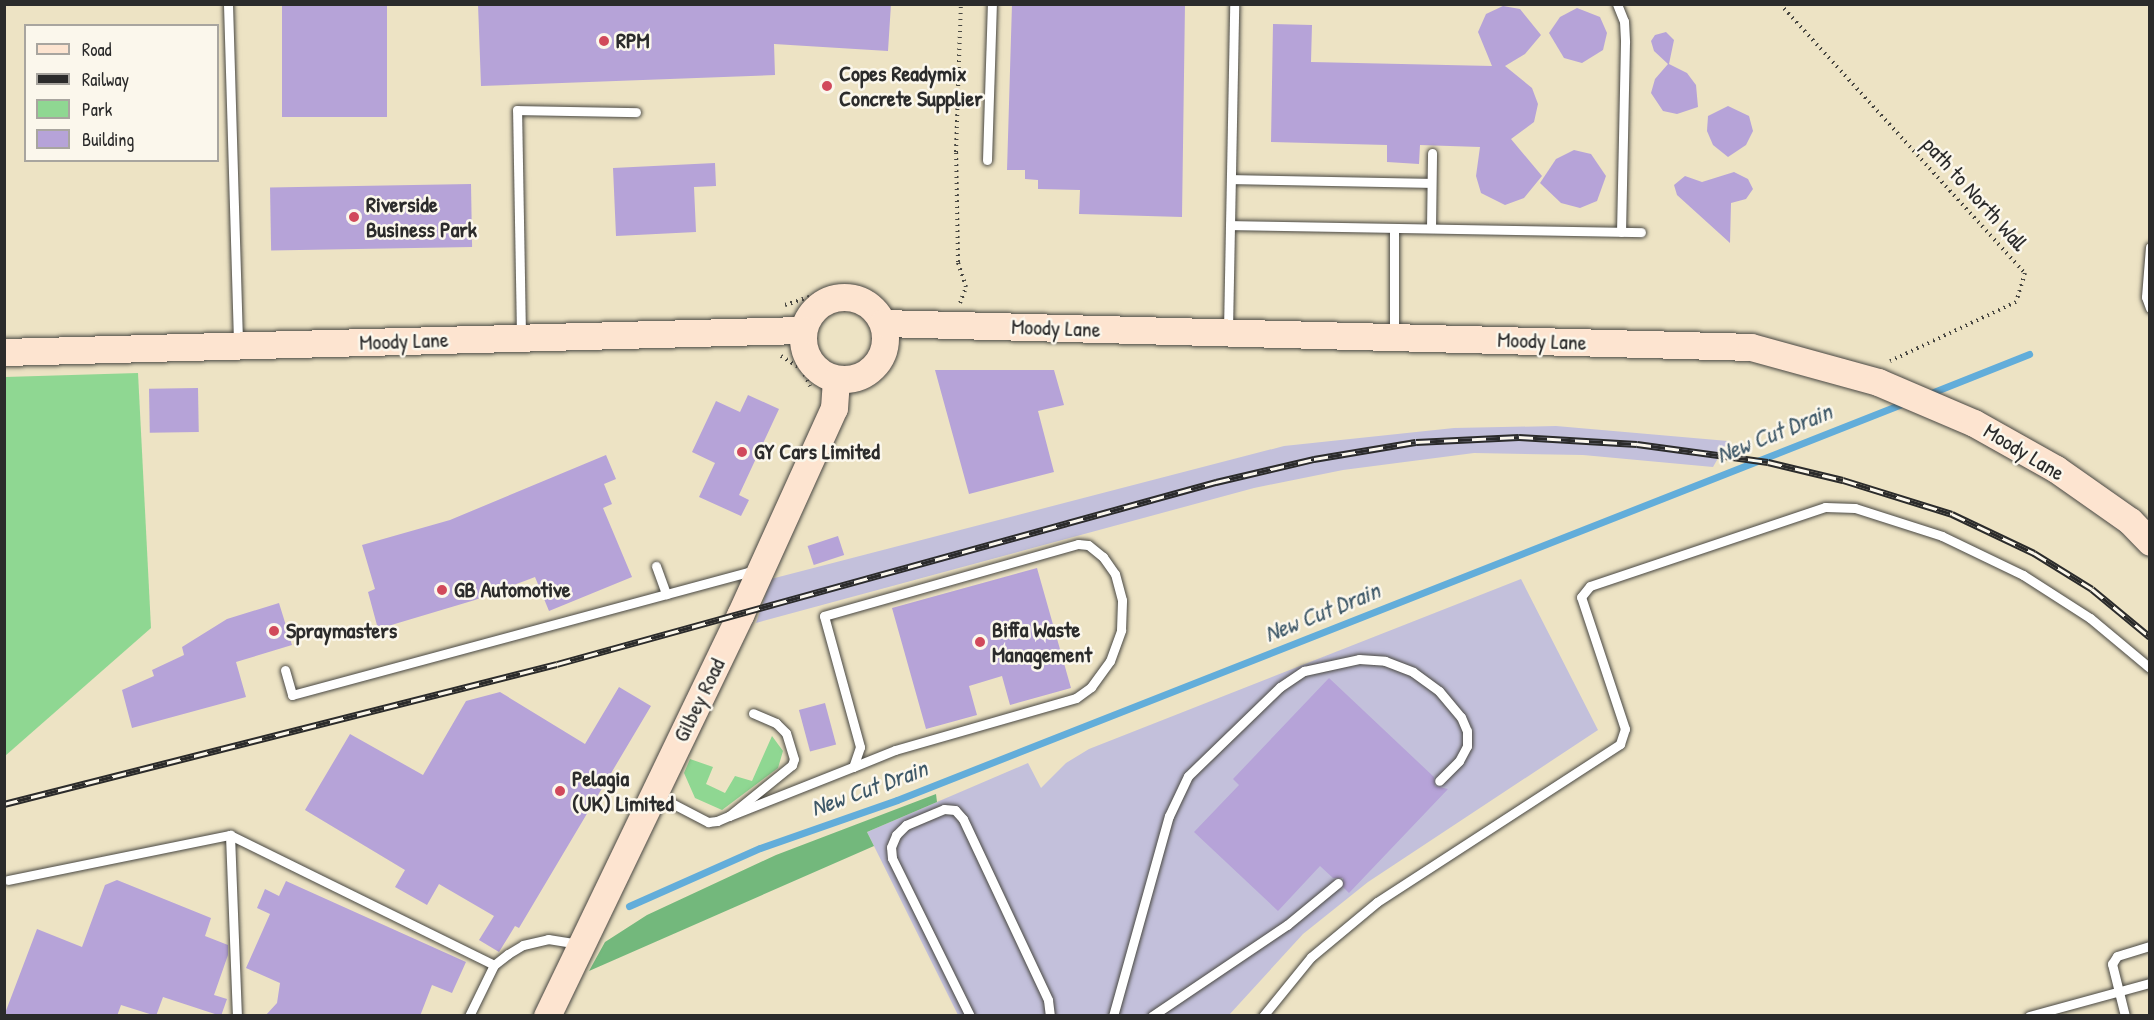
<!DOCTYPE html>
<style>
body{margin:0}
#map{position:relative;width:2154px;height:1020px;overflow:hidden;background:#ede3c4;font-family:"Patrick Hand",sans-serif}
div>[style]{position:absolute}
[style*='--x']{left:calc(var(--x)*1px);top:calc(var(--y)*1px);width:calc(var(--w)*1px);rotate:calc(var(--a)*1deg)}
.industrial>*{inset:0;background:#c3c0db}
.green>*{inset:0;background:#8fd792}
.forest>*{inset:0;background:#73b87c}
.stream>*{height:7px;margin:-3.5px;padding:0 3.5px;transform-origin:3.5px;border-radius:3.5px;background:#62adda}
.building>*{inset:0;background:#b6a3d8;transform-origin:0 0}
.path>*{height:4px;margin-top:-2px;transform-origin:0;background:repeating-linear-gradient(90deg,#484742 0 1.5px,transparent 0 6px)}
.roads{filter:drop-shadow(0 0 2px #484742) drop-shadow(0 0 2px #484742)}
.lane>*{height:9px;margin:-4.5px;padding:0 4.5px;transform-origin:4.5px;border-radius:4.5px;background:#fff}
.secondary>*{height:27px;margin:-13.5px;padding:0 13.5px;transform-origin:13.5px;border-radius:13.5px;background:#fde4d0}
.secondary>.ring{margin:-13.5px;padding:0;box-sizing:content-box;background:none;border:27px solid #fde4d0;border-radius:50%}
.rail>*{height:7px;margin-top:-3.5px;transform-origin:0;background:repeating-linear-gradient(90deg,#fbf7ec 0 14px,#2b2b2b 0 28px);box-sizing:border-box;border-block:2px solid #2b2b2b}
.dots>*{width:16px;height:16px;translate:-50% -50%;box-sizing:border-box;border:3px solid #fbf7ec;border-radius:50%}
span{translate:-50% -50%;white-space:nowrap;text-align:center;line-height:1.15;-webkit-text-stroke:5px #fbf7ec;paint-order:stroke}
.poi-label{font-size:22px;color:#2b2b2b;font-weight:700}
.left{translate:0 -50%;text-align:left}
.street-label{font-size:22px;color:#2b2b2b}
.water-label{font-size:24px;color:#3e5868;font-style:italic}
.frame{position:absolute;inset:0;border:6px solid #2b2b2b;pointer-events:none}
.legend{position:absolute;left:24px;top:24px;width:195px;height:138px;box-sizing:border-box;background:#fbf7ec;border:2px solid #a8a59f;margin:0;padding:8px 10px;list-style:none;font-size:18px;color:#2b2b2b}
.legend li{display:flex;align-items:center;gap:12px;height:30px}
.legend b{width:30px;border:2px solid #a8a59f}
</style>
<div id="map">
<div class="industrial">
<div style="clip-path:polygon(1556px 426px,1728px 441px,1713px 467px,1583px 455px,1474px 453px,1343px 470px,1254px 488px,756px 623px,771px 579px,1284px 446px,1454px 428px)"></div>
<div style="clip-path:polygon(1521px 579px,1598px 730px,1368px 882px,1303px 934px,1229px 1015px,958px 1015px,867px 832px,1028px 763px,1041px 788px,1066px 763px,1089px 749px)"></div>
</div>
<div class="green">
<div style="clip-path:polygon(138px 373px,151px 628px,5px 756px,5px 377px)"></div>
<div style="clip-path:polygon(772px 736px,783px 751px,778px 768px,722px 810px,695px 798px,684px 773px,690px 759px,713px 767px,706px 784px,725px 793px,735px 776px,752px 781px)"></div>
</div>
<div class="forest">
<div style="clip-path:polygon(936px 794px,937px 802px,867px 832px,874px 846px,589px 971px,605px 942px,647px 915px,776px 855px)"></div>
</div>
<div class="stream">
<div style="--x:1926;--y:395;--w:111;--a:-21.7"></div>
<div style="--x:629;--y:906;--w:143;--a:-23.9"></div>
<div style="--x:760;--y:848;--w:145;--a:-19.3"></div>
<div style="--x:897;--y:800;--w:1086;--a:-21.51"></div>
</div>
<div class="building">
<div style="left:282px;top:4px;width:105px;height:113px"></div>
<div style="clip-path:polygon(478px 4px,891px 4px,888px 51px,774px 44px,775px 75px,481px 86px)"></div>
<div style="clip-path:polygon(1012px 4px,1185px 4px,1182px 217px,1079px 214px,1080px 190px,1038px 189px,1038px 180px,1025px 179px,1025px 170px,1007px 170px)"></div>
<div style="clip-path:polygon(1503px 6px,1520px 9px,1541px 35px,1525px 54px,1505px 66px,1532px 88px,1538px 104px,1534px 122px,1511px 139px,1542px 176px,1524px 198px,1505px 205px,1481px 193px,1476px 176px,1480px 147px,1420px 145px,1419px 164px,1387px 162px,1387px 145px,1271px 142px,1273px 24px,1312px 25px,1311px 62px,1492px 66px,1478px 32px,1486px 14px)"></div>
<div style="clip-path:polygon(1577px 8px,1600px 17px,1607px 33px,1603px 50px,1582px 63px,1564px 58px,1549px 33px,1560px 17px)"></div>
<div style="clip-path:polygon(1666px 32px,1674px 40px,1669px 64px,1687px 73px,1696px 85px,1698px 107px,1677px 114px,1663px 111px,1651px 93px,1655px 79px,1668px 64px,1654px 51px,1651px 41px,1655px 35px)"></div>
<div style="clip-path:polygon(1728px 106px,1749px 116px,1753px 131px,1746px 145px,1728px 157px,1713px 145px,1707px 131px,1708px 116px)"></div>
<div style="clip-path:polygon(1574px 150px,1591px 154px,1606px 176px,1597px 201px,1580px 208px,1561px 203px,1540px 183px,1556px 159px)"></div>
<div style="clip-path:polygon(715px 163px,716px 186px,694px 187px,696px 232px,616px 236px,613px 168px)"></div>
<div style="clip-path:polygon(1734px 172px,1748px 179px,1753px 189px,1746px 199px,1731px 203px,1730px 243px,1677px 195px,1674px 185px,1685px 176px,1702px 182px)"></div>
<div style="left:471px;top:184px;width:63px;height:201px;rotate:89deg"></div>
<div style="clip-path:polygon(935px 370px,1054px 370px,1064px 405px,1038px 411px,1054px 472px,969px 494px)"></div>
<div style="left:198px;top:388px;width:44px;height:49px;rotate:89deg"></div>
<div style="clip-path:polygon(748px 395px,779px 409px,739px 495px,749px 500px,741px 516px,699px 497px,715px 463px,692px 452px,716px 401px,740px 412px)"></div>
<div style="clip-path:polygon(606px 455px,616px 479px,604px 484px,612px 504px,603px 508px,632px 577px,549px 611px,535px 577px,475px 600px,378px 629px,368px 592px,375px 589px,362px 545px,450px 520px)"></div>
<div style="left:838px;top:536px;width:20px;height:32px;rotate:72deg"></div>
<div style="clip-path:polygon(1037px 568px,1071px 688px,1010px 705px,1002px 676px,969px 686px,977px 715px,926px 729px,892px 608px)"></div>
<div style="clip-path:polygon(279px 603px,292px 645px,236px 662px,246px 697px,132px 728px,122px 690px,154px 676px,152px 670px,184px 655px,182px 647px,227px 619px)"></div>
<div style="clip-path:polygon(1329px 678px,1434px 777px,1435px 786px,1448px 789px,1349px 893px,1343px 887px,1343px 878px,1333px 878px,1320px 866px,1278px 911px,1194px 832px,1239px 785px,1233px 779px)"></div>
<div style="clip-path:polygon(619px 687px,651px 706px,519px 928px,515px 926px,499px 952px,479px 940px,494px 916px,439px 884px,427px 905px,395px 887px,405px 870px,305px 810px,350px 734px,423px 775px,466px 701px,500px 692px,585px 744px)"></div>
<div style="left:825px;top:703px;width:43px;height:27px;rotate:75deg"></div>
<div style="clip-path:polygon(117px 880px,211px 918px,205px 936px,228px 945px,228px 955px,214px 995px,227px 999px,221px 1016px,163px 997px,156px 1016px,121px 1005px,117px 1016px,4px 1016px,37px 929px,82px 947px,105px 885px)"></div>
<div style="clip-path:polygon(286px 881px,466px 962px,452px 993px,432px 985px,420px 1016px,265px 1016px,277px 1003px,280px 983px,246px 968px,270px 914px,257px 908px,265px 889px,279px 896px)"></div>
</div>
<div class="path">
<div style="--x:1780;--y:4;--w:364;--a:47.7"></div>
<div style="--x:2025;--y:273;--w:30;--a:107"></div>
<div style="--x:2016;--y:302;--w:139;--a:154.9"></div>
<div style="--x:960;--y:303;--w:17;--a:-69"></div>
<div style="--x:966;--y:287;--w:26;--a:-108"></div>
<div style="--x:958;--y:262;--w:110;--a:-91"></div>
<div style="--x:956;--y:152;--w:148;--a:-88.1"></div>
<div style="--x:785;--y:305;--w:58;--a:-18.1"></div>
<div style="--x:840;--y:287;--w:32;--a:11"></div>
<div style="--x:871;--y:293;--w:11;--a:41"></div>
<div style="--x:781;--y:356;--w:25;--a:32"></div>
<div style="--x:802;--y:369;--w:19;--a:65"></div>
</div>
<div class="roads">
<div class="lane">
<div style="--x:228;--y:4;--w:339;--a:88.3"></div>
<div style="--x:1617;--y:4;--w:18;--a:68"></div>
<div style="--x:1624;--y:21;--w:21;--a:87"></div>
<div style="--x:1625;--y:42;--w:190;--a:91.2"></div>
<div style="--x:987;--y:160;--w:156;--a:-88.2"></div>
<div style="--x:1231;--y:179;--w:200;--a:1.1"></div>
<div style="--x:1230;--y:225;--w:411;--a:1"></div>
<div style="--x:1394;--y:228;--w:105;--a:90"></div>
<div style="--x:1431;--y:228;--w:75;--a:-89.2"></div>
<div style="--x:2150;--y:247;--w:50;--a:94.6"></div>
<div style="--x:2146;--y:297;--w:12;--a:70"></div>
<div style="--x:1228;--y:330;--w:326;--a:-88.9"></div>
<div style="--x:521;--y:335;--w:225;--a:-91"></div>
<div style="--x:517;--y:110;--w:119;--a:1"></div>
<div style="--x:656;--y:566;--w:30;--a:70"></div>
<div style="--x:285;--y:670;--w:26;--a:74"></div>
<div style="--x:292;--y:695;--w:472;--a:-15.1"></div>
<div style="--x:748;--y:572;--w:6;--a:31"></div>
<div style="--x:656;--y:795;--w:59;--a:27.4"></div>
<div style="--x:708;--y:822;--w:9;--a:-6"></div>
<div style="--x:717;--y:821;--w:13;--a:-23"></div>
<div style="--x:729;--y:816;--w:81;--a:-39"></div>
<div style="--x:792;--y:765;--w:6;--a:-72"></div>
<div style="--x:794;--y:759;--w:27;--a:-107"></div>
<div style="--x:786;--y:733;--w:14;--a:-135"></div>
<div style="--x:776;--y:723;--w:25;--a:-157"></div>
<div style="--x:729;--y:816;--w:133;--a:-21.6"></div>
<div style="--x:853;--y:767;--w:45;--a:-22"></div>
<div style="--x:895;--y:750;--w:188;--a:-16"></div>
<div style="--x:1076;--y:698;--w:19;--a:-36"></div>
<div style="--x:1091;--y:687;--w:32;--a:-54"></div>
<div style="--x:1110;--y:661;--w:33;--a:-70"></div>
<div style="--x:1121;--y:630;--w:30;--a:-88"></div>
<div style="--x:1122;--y:600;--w:27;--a:-105"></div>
<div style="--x:1115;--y:574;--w:21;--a:-125"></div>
<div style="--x:1103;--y:557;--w:19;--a:-141"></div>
<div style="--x:1088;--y:545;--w:10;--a:-174"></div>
<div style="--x:1078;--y:544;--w:264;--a:164.2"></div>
<div style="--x:824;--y:616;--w:136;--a:74.6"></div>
<div style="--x:860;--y:747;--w:21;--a:109"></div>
<div style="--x:230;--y:835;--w:181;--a:87.8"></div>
<div style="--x:8;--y:880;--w:227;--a:-11.5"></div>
<div style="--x:230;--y:835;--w:294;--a:26.2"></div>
<div style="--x:469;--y:1016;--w:57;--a:-63.9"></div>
<div style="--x:494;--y:965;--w:18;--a:-38"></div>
<div style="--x:508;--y:954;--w:17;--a:-31"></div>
<div style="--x:523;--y:945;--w:26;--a:-13"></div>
<div style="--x:548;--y:939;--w:30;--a:9"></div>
<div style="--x:970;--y:1016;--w:176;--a:-116.3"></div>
<div style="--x:892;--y:858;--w:11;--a:-95"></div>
<div style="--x:891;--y:847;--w:13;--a:-67"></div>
<div style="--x:896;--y:835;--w:14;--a:-45"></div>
<div style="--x:906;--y:825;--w:41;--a:-22.8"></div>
<div style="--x:944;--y:809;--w:11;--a:5"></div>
<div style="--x:955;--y:810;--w:12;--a:48"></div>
<div style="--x:963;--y:819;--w:200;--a:64.8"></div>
<div style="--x:1048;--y:1000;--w:16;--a:83"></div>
<div style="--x:1113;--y:1016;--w:208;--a:-74.4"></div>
<div style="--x:1169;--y:816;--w:44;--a:-64.6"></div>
<div style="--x:1188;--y:776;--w:128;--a:-44.1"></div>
<div style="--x:1280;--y:687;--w:29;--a:-34"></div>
<div style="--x:1304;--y:671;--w:56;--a:-12.3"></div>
<div style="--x:1359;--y:659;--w:26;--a:4"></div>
<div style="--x:1385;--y:661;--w:30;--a:21"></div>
<div style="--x:1413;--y:672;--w:32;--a:36"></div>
<div style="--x:1439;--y:691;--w:34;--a:50"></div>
<div style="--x:1461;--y:717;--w:15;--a:67"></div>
<div style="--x:1467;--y:731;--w:15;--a:90"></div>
<div style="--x:1467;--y:746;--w:17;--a:118"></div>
<div style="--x:1459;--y:761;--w:28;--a:135"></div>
<div style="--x:1152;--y:1016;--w:163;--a:-34"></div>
<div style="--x:1287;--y:925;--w:66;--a:-39.5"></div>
<div style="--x:1263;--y:1016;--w:76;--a:-50.9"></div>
<div style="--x:1311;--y:957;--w:86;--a:-39.8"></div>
<div style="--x:1377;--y:902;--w:290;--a:-33"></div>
<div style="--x:1620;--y:744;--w:16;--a:-72"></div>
<div style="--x:1625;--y:729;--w:139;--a:-108.4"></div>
<div style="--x:1581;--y:597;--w:14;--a:-51"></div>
<div style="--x:1590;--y:586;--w:248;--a:-18.6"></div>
<div style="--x:1825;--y:507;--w:30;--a:2"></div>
<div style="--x:1855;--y:508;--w:91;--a:17.8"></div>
<div style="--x:1942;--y:536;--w:90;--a:25.7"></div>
<div style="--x:2023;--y:575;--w:80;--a:32.7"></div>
<div style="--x:2090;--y:618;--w:78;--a:39.8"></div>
<div style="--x:2029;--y:1016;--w:125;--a:-15.3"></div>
<div style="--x:2125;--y:1016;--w:54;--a:-104"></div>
<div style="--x:2112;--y:964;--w:9;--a:-58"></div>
<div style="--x:2117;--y:956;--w:34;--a:-17"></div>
</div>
<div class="secondary">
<div class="ring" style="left:803px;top:297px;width:55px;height:55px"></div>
<div style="--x:883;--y:323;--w:868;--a:1.58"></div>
<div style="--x:1751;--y:347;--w:132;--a:15.4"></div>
<div style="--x:1878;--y:382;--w:104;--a:23.1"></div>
<div style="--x:1974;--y:423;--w:94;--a:29.3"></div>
<div style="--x:2056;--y:469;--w:90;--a:35.1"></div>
<div style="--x:2130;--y:521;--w:29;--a:46"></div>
<div style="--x:4;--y:352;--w:799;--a:-1.58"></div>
<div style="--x:547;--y:1016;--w:445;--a:-64.3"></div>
<div style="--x:740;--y:615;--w:227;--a:-65.6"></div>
<div style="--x:834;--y:408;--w:28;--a:-86"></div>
</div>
</div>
<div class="rail">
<div style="--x:4;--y:804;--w:570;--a:-14.21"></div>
<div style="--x:557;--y:664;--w:684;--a:-15.44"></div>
<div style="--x:1216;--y:482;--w:101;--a:-13.2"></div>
<div style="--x:1314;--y:459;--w:103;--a:-9.5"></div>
<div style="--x:1416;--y:442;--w:103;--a:-2.8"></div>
<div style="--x:1519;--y:437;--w:118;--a:3.4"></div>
<div style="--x:1637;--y:444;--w:132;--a:7.8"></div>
<div style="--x:1768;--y:462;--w:77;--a:13.5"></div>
<div style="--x:1843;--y:480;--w:114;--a:17.3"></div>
<div style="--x:1952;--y:514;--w:91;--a:25.4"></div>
<div style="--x:2034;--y:553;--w:68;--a:31.8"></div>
<div style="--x:2092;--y:589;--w:75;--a:39.6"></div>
</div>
<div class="dots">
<div style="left:604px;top:41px;background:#d1495b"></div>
<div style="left:827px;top:86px;background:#d1495b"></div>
<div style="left:354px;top:217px;background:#d1495b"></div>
<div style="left:742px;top:452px;background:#d1495b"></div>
<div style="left:442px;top:590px;background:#d1495b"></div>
<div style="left:274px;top:631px;background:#d1495b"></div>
<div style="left:980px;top:642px;background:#d1495b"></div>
<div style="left:560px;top:791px;background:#d1495b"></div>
</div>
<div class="poi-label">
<span class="left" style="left:616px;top:41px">RPM</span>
<span class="left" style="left:839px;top:86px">Copes Readymix<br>Concrete Supplier</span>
<span class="left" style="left:366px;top:217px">Riverside<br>Business Park</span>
<span class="left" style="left:754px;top:452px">GY Cars Limited</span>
<span class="left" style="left:454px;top:590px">GB Automotive</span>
<span class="left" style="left:992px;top:642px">Biffa Waste<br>Management</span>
<span class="left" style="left:286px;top:631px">Spraymasters</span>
<span class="left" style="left:572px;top:791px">Pelagia<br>(UK) Limited</span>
</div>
<div class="street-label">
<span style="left:1975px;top:194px;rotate:48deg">path to North Wall</span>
<span style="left:1056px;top:328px;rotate:2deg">Moody Lane</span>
<span style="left:404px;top:341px;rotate:-2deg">Moody Lane</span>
<span style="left:1542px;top:341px;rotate:2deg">Moody Lane</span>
<span style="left:2024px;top:452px;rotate:31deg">Moody Lane</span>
<span style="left:699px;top:700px;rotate:-64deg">Gilbey Road</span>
</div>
<div class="water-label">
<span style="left:1774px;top:433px;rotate:-22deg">New Cut Drain</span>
<span style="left:1322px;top:612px;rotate:-22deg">New Cut Drain</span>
<span style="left:869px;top:788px;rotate:-20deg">New Cut Drain</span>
</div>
<div class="frame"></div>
<ul class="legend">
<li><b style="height:8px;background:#fde4d0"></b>Road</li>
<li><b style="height:8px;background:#2b2b2b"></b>Railway</li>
<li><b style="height:16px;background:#8fd792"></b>Park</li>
<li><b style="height:16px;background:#b6a3d8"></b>Building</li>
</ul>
</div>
